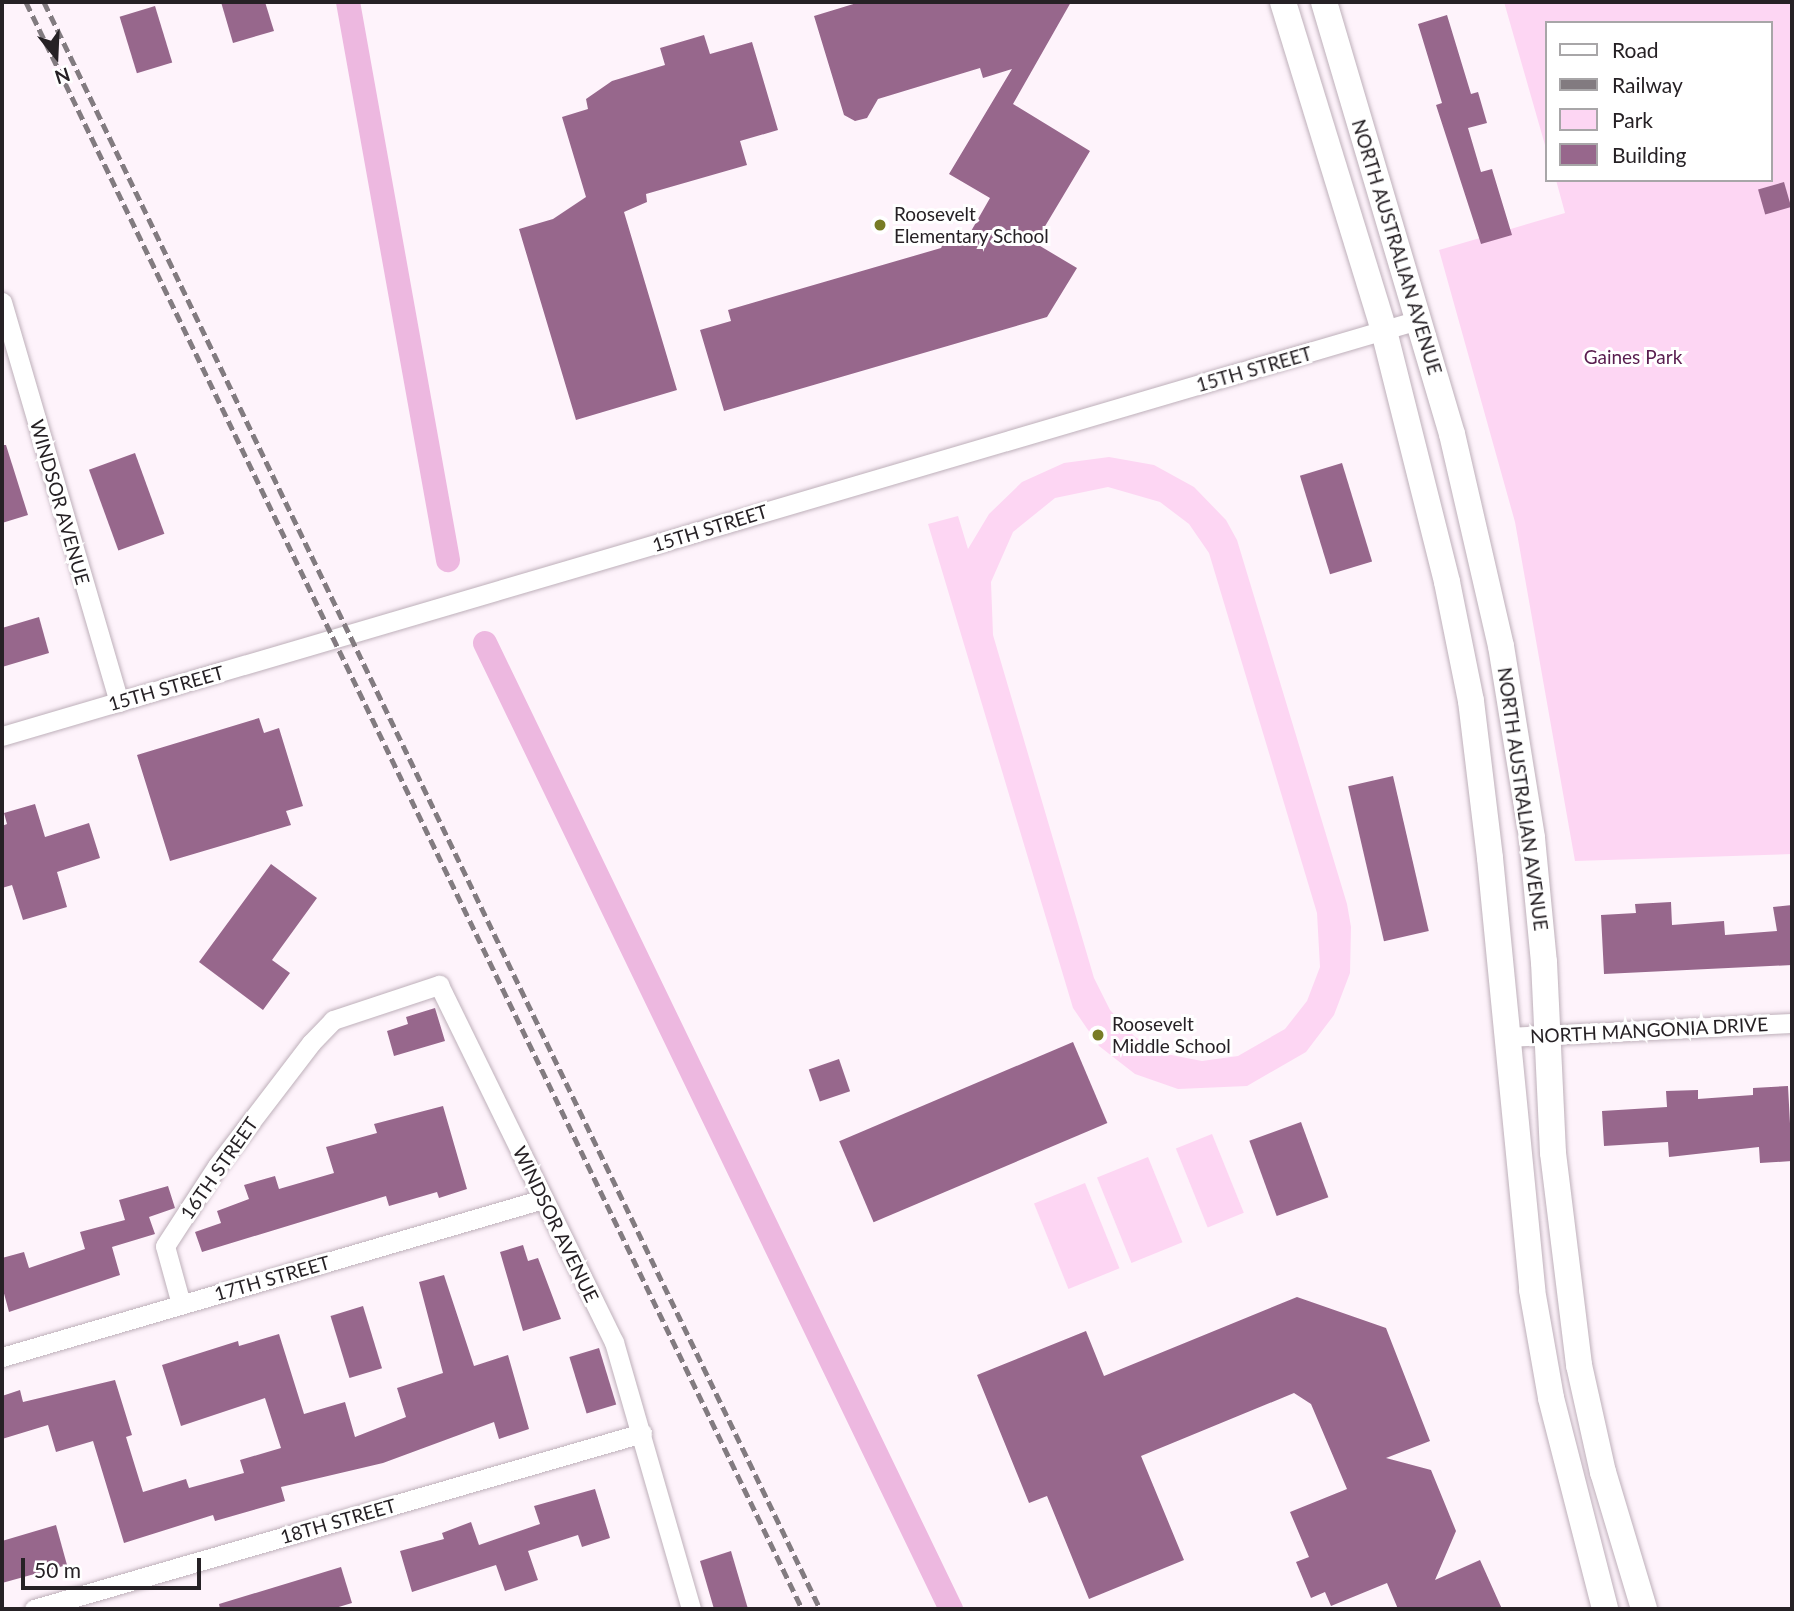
<!DOCTYPE html>
<style>
body{margin:0}
#map{position:relative;width:1794px;height:1611px;overflow:hidden;background:#fef3fb;font-family:Lato,sans-serif}
div>[style]{position:absolute}
[style*='--x']{left:calc(var(--x)*1px);top:calc(var(--y)*1px);width:calc(var(--w)*1px);rotate:calc(var(--a)*1deg)}
.green>*{inset:0;background:#fdd6f3;transform-origin:0 0}
.canal>*{height:24px;margin:-12px;padding:0 12px;transform-origin:12px;border-radius:12px;background:#edb8e0}
.building>*{inset:0;background:#97678c;transform-origin:0 0}
.roads{filter:drop-shadow(0 0 2px #beb0ba) drop-shadow(0 0 2px #beb0ba)}
.minor>*{height:19px;margin:-9.5px;padding:0 9.5px;transform-origin:9.5px;border-radius:9.5px;background:#fff}
.secondary>*{height:26px;margin:-13px;padding:0 13px;transform-origin:13px;border-radius:13px;background:#fff}
.rail>*{height:5px;margin-top:-2.5px;transform-origin:0;background:repeating-linear-gradient(90deg,#827b80 0 10px,transparent 0 15px)}
.dots>*{width:19px;height:19px;translate:-50% -50%;box-sizing:border-box;border:4px solid #fff;border-radius:50%}
span{translate:-50% -50%;white-space:nowrap;text-align:center;line-height:1.15;-webkit-text-stroke:6px #fff;paint-order:stroke}
.poi-label{font-size:19px;color:#262125}
.left{translate:0 -50%;text-align:left}
.street-label{font-size:19px;color:#262125}
.park-label{font-size:19px;color:#591d4f}
.frame{position:absolute;inset:0;border:4px solid #262125;pointer-events:none}
.legend{position:absolute;left:1545px;top:21px;width:228px;height:161px;box-sizing:border-box;background:#fff;border:2px solid #a8a6a8;margin:0;padding:9px 12px;list-style:none;font-size:21px;color:#262125}
.legend li{display:flex;align-items:center;gap:14px;height:35px}
.legend b{width:35px;border:2px solid #a8a6a8}
.north{position:absolute;left:21px;top:21px;width:70px;height:70px;-webkit-text-stroke:5px #fff;paint-order:stroke;rotate:162deg;font-size:19px;font-weight:700;line-height:28px;text-align:center;color:#262125}
.north::after{content:'';display:block;margin:auto;width:24px;height:32px;background:#262125;clip-path:polygon(50% 0,100% 100%,50% 72%,0 100%)}
.scale{position:absolute;left:21px;top:1558px;width:180px;height:32px;box-sizing:border-box;border:4px solid #262125;border-top:0;padding-left:9px;font-size:21px;line-height:24px;white-space:nowrap;color:#262125;-webkit-text-stroke:5px #fff;paint-order:stroke}
</style>
<div id="map">
<div class="green">
<div style="clip-path:polygon(1504px 2px,1792px 2px,1792px 854px,1575px 861px,1515px 522px,1439px 250px,1565px 213px,1556px 180px,1771px 180px,1771px 23px,1547px 23px,1547px 152px)"></div>
<div style="clip-path:polygon(evenodd,1109px 457px,1154px 465px,1194px 487px,1226px 520px,1237px 540px,1347px 904px,1351px 927px,1350px 973px,1334px 1015px,1306px 1052px,1247px 1086px,1178px 1089px,1135px 1074px,1099px 1046px,1073px 1008px,928px 524px,958px 516px,968px 549px,989px 514px,1022px 482px,1064px 463px,1109px 457px,1108px 487px,1160px 502px,1189px 524px,1209px 553px,1317px 913px,1320px 967px,1307px 1001px,1285px 1029px,1238px 1056px,1202px 1061px,1166px 1054px,1135px 1037px,1110px 1010px,1094px 978px,993px 635px,991px 582px,1013px 532px,1055px 498px,1108px 487px)"></div>
<div style="left:1212px;top:1134px;width:85px;height:39px;rotate:68deg"></div>
<div style="left:1148px;top:1157px;width:92px;height:55px;rotate:68deg"></div>
<div style="left:1085px;top:1183px;width:92px;height:55px;rotate:68deg"></div>
</div>
<div class="canal">
<div style="--x:348;--y:2;--w:567;--a:79.84"></div>
<div style="--x:485;--y:643;--w:1073;--a:64.25"></div>
</div>
<div class="building">
<div style="clip-path:polygon(221px 2px,265px 2px,274px 31px,233px 43px)"></div>
<div style="clip-path:polygon(860px 2px,1071px 2px,1013px 104px,1090px 151px,1035px 243px,1077px 268px,1047px 317px,724px 411px,700px 330px,731px 321px,728px 310px,941px 248px,945px 240px,970px 233px,990px 198px,949px 174px,1012px 69px,983px 78px,980px 68px,878px 99px,867px 118px,855px 121px,844px 115px,814px 16px)"></div>
<div style="left:155px;top:6px;width:59px;height:37px;rotate:73deg"></div>
<div style="clip-path:polygon(1447px 15px,1471px 94px,1478px 92px,1487px 123px,1468px 128px,1481px 172px,1492px 169px,1512px 235px,1481px 244px,1436px 105px,1442px 103px,1418px 24px)"></div>
<div style="clip-path:polygon(704px 35px,710px 54px,752px 42px,778px 130px,740px 141px,747px 165px,646px 194px,647px 202px,624px 212px,677px 390px,576px 420px,519px 229px,553px 219px,586px 197px,562px 117px,588px 109px,586px 99px,612px 81px,665px 65px,660px 48px)"></div>
<div style="left:1784px;top:182px;width:26px;height:27px;rotate:74deg"></div>
<div style="clip-path:polygon(2px 445px,6px 445px,28px 515px,2px 523px)"></div>
<div style="left:135px;top:453px;width:86px;height:49px;rotate:70deg"></div>
<div style="left:1342px;top:463px;width:103px;height:44px;rotate:73deg"></div>
<div style="clip-path:polygon(39px 617px,49px 653px,2px 667px,2px 628px)"></div>
<div style="clip-path:polygon(259px 718px,264px 733px,279px 728px,303px 806px,286px 811px,291px 825px,170px 861px,137px 755px)"></div>
<div style="left:1393px;top:776px;width:159px;height:46px;rotate:77deg"></div>
<div style="clip-path:polygon(35px 804px,45px 837px,89px 823px,100px 858px,57px 872px,67px 907px,23px 920px,12px 885px,2px 888px,2px 826px,7px 824px,4px 813px)"></div>
<div style="clip-path:polygon(271px 864px,317px 898px,272px 960px,290px 973px,263px 1010px,199px 962px)"></div>
<div style="clip-path:polygon(1671px 902px,1672px 925px,1724px 921px,1725px 935px,1777px 931px,1773px 907px,1792px 905px,1792px 965px,1604px 974px,1601px 915px,1636px 913px,1635px 904px)"></div>
<div style="clip-path:polygon(435px 1008px,445px 1041px,394px 1056px,387px 1031px,408px 1024px,406px 1017px)"></div>
<div style="left:1073px;top:1042px;width:88px;height:254px;rotate:67deg"></div>
<div style="left:839px;top:1059px;width:34px;height:32px;rotate:71deg"></div>
<div style="clip-path:polygon(1788px 1086px,1792px 1161px,1760px 1163px,1759px 1147px,1669px 1157px,1668px 1142px,1604px 1146px,1602px 1111px,1667px 1107px,1666px 1091px,1698px 1090px,1698px 1099px,1753px 1095px,1753px 1088px)"></div>
<div style="clip-path:polygon(443px 1106px,467px 1189px,439px 1198px,437px 1192px,389px 1206px,386px 1196px,202px 1252px,195px 1232px,221px 1223px,217px 1211px,249px 1199px,244px 1185px,275px 1176px,279px 1189px,334px 1173px,326px 1147px,377px 1133px,374px 1124px)"></div>
<div style="left:1301px;top:1122px;width:80px;height:55px;rotate:70deg"></div>
<div style="clip-path:polygon(168px 1186px,175px 1208px,149px 1217px,155px 1234px,112px 1247px,120px 1275px,9px 1312px,2px 1286px,2px 1258px,24px 1252px,29px 1268px,85px 1249px,80px 1232px,125px 1220px,119px 1200px)"></div>
<div style="clip-path:polygon(523px 1245px,528px 1261px,538px 1258px,561px 1319px,523px 1331px,500px 1252px)"></div>
<div style="clip-path:polygon(444px 1275px,474px 1366px,508px 1355px,529px 1429px,499px 1439px,494px 1422px,383px 1463px,281px 1487px,285px 1501px,215px 1521px,213px 1515px,124px 1543px,93px 1441px,56px 1452px,48px 1425px,2px 1439px,2px 1396px,20px 1390px,23px 1402px,115px 1380px,132px 1435px,126px 1437px,143px 1492px,186px 1479px,189px 1488px,244px 1473px,240px 1460px,281px 1448px,265px 1398px,181px 1426px,162px 1365px,238px 1341px,239px 1346px,279px 1334px,304px 1414px,345px 1402px,355px 1437px,406px 1417px,397px 1388px,443px 1373px,419px 1282px)"></div>
<div style="clip-path:polygon(1297px 1297px,1386px 1328px,1430px 1441px,1386px 1458px,1431px 1470px,1456px 1531px,1435px 1580px,1480px 1560px,1502px 1609px,1398px 1609px,1387px 1583px,1331px 1606px,1325px 1592px,1311px 1598px,1296px 1562px,1309px 1557px,1290px 1512px,1347px 1489px,1311px 1404px,1294px 1393px,1141px 1456px,1184px 1560px,1089px 1599px,1047px 1496px,1029px 1503px,977px 1375px,1086px 1331px,1104px 1376px)"></div>
<div style="left:363px;top:1306px;width:65px;height:34px;rotate:73deg"></div>
<div style="left:599px;top:1348px;width:59px;height:31px;rotate:73deg"></div>
<div style="clip-path:polygon(595px 1489px,610px 1538px,582px 1547px,578px 1535px,528px 1551px,538px 1580px,505px 1591px,496px 1565px,412px 1592px,400px 1551px,444px 1539px,442px 1533px,471px 1522px,479px 1545px,540px 1524px,534px 1506px)"></div>
<div style="clip-path:polygon(56px 1525px,67px 1565px,2px 1583px,2px 1541px)"></div>
<div style="clip-path:polygon(731px 1551px,748px 1609px,714px 1609px,700px 1561px)"></div>
<div style="clip-path:polygon(341px 1567px,352px 1603px,332px 1609px,220px 1609px,219px 1604px)"></div>
</div>
<div class="roads">
<div class="minor">
<div style="--x:2;--y:302;--w:417;--a:73.7"></div>
<div style="--x:2;--y:736;--w:1476;--a:-16.37"></div>
<div style="--x:1506;--y:1037;--w:286;--a:-2.8"></div>
<div style="--x:181;--y:1304;--w:60;--a:-105.4"></div>
<div style="--x:165;--y:1246;--w:95;--a:-57"></div>
<div style="--x:217;--y:1166;--w:155;--a:-52.6"></div>
<div style="--x:311;--y:1043;--w:32;--a:-46"></div>
<div style="--x:333;--y:1020;--w:112;--a:-18.3"></div>
<div style="--x:439;--y:985;--w:398;--a:63.9"></div>
<div style="--x:614;--y:1342;--w:278;--a:73.9"></div>
<div style="--x:2;--y:1357;--w:564;--a:-16.28"></div>
<div style="--x:34;--y:1609;--w:633;--a:-16.14"></div>
</div>
<div class="secondary">
<div style="--x:1283;--y:2;--w:344;--a:72.9"></div>
<div style="--x:1384;--y:331;--w:259;--a:75.9"></div>
<div style="--x:1447;--y:582;--w:121;--a:78.6"></div>
<div style="--x:1471;--y:701;--w:158;--a:83.1"></div>
<div style="--x:1490;--y:858;--w:434;--a:84.4"></div>
<div style="--x:1532;--y:1290;--w:110;--a:80"></div>
<div style="--x:1551;--y:1398;--w:218;--a:75.6"></div>
<div style="--x:1324;--y:2;--w:451;--a:73.5"></div>
<div style="--x:1452;--y:434;--w:218;--a:77"></div>
<div style="--x:1501;--y:646;--w:194;--a:80.8"></div>
<div style="--x:1532;--y:838;--w:125;--a:84.5"></div>
<div style="--x:1544;--y:962;--w:191;--a:87.3"></div>
<div style="--x:1553;--y:1153;--w:214;--a:83"></div>
<div style="--x:1579;--y:1365;--w:110;--a:77.4"></div>
<div style="--x:1603;--y:1472;--w:143;--a:73.3"></div>
</div>
</div>
<div class="rail">
<div style="--x:26;--y:2;--w:1785;--a:64.22"></div>
<div style="--x:44;--y:2;--w:1785;--a:64.22"></div>
</div>
<div class="dots">
<div style="left:880px;top:225px;background:#787c25"></div>
<div style="left:1098px;top:1035px;background:#787c25"></div>
</div>
<div class="poi-label">
<span class="left" style="left:894px;top:225px">Roosevelt<br>Elementary School</span>
<span class="left" style="left:1112px;top:1035px">Roosevelt<br>Middle School</span>
</div>
<div class="street-label">
<span style="left:1397px;top:247px;rotate:73deg">NORTH AUSTRALIAN AVENUE</span>
<span style="left:1254px;top:369px;rotate:-16deg">15TH STREET</span>
<span style="left:60px;top:502px;rotate:74deg">WINDSOR AVENUE</span>
<span style="left:710px;top:528px;rotate:-17deg">15TH STREET</span>
<span style="left:166px;top:688px;rotate:-16deg">15TH STREET</span>
<span style="left:1523px;top:799px;rotate:82deg">NORTH AUSTRALIAN AVENUE</span>
<span style="left:1649px;top:1030px;rotate:-3deg">NORTH MANGONIA DRIVE</span>
<span style="left:219px;top:1168px;rotate:-55deg">16TH STREET</span>
<span style="left:556px;top:1224px;rotate:64deg">WINDSOR AVENUE</span>
<span style="left:272px;top:1278px;rotate:-16deg">17TH STREET</span>
<span style="left:338px;top:1521px;rotate:-16deg">18TH STREET</span>
</div>
<div class="park-label">
<span style="left:1633px;top:357px">Gaines Park</span>
</div>
<div class="frame"></div>
<ul class="legend">
<li><b style="height:9px;background:#fff"></b>Road</li>
<li><b style="height:9px;background:#827b80"></b>Railway</li>
<li><b style="height:19px;background:#fdd6f3"></b>Park</li>
<li><b style="height:19px;background:#97678c"></b>Building</li>
</ul>
<div class="north">N</div>
<div class="scale">50 m</div>
</div>
